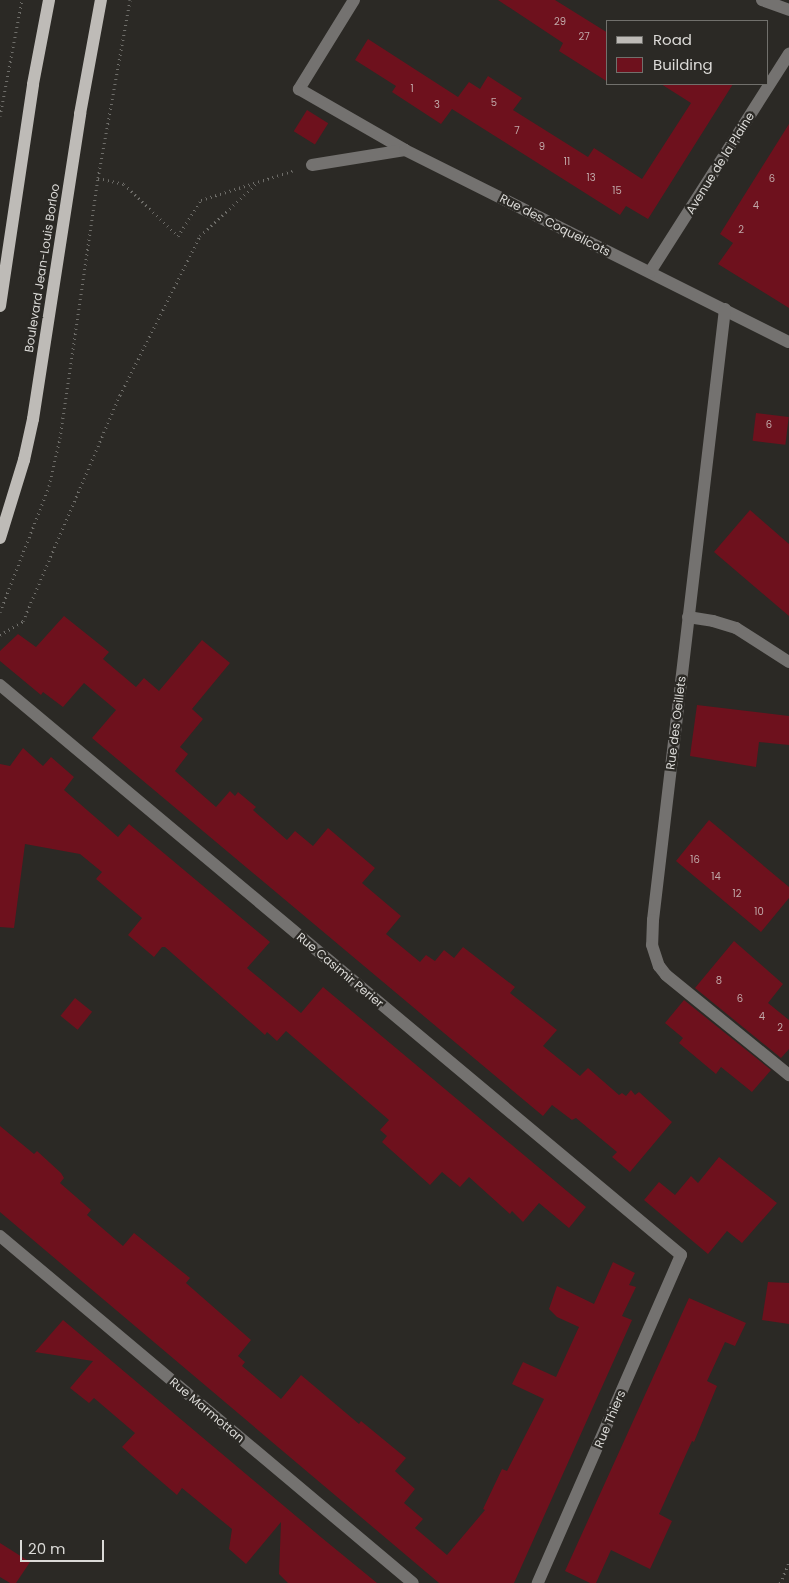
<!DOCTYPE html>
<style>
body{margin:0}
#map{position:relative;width:789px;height:1583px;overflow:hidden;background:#2b2925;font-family:Poppins,sans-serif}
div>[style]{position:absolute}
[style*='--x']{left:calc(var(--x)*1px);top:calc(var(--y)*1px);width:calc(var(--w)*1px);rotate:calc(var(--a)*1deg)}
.building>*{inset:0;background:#6e111d;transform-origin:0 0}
.path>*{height:3px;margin-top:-1.5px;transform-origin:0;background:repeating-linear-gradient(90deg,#6e6d69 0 1px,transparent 0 5px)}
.minor>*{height:12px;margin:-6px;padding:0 6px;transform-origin:6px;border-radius:6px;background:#747270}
.major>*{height:12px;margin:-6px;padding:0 6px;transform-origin:6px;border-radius:6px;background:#bebbb7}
span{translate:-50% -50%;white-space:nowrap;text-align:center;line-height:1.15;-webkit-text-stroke:4.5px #2b2925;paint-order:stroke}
.number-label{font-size:10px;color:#c0a8a8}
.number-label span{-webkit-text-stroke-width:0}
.street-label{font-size:12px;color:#dbdad7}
.legend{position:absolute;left:606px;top:20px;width:162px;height:65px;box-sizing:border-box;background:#2b2925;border:1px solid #71706c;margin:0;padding:6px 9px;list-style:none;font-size:15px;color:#dbdad7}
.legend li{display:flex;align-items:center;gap:10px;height:25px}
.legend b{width:25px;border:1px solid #71706c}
.scale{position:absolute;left:20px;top:1540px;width:84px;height:22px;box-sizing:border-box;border:2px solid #dbdad7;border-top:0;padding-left:6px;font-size:15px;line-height:18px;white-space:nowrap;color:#dbdad7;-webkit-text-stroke:4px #2b2925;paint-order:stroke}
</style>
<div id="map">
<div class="building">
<div style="clip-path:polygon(498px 0,555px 0,608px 33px,608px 82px,559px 51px,563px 43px)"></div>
<div style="clip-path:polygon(368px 39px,458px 97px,469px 82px,480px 89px,488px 76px,522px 98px,513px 110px,588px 157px,594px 148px,642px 179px,691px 103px,661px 84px,733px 84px,648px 219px,626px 206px,620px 215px,452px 109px,441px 124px,392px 92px,396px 86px,355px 60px)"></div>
<div style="left:307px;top:110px;width:25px;height:25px;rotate:32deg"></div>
<div style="clip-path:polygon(789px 124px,789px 308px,718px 264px,733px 243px,720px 234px)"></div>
<div style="left:756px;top:413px;width:33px;height:28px;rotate:7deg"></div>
<div style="clip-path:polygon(750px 510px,789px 544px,789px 616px,714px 552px)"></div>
<div style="clip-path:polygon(64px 616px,109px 652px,103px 659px,136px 687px,144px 678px,159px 691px,202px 640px,230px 663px,192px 709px,203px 719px,180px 747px,188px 754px,175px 771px,216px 807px,230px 791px,235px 796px,238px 792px,256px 807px,253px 810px,287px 840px,295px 831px,313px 846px,328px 828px,375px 868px,362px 883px,401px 916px,386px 934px,420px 962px,426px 955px,435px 961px,444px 950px,454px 958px,463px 947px,515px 987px,510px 993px,557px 1030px,543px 1046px,580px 1076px,588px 1068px,619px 1095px,622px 1093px,626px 1096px,631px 1090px,635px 1095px,639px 1092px,672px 1122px,630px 1172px,612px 1157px,617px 1152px,576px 1118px,572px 1120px,552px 1105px,543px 1116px,92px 738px,116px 710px,84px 683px,63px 707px,43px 692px,41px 695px,0 661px,0 651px,18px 634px,36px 647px)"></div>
<div style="clip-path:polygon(697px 705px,789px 716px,789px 745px,759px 742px,756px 767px,690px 756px)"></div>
<div style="clip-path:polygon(23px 748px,43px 766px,51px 757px,74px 777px,64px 790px,118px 837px,129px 824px,270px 942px,247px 968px,301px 1013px,323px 987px,586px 1207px,569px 1228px,539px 1203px,523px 1222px,512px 1211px,510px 1214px,469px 1177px,460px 1187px,442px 1172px,430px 1185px,382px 1142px,387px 1136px,380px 1130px,389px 1120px,286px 1031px,277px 1041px,267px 1032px,265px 1035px,165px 947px,162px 947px,154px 957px,128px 935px,142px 918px,96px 879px,102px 872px,80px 854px,25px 844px,14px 928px,0 927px,0 764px,10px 766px)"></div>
<div style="clip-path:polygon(709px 820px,789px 887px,789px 898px,761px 932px,676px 861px)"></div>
<div style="clip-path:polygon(734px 941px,783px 984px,768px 1003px,789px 1020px,789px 1049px,781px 1058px,695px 988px)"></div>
<div style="left:75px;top:998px;width:22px;height:23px;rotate:39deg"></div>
<div style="clip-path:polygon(684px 1000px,771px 1070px,752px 1092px,721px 1067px,716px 1074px,679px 1043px,683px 1038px,665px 1023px)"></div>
<div style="clip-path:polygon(0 1126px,34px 1154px,37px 1151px,61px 1173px,64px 1178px,60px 1183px,91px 1210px,87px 1215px,123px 1246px,134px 1233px,190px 1278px,186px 1283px,251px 1340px,238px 1356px,245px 1362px,242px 1366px,281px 1399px,301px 1375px,359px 1424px,361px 1421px,406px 1458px,395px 1471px,415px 1489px,404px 1503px,423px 1519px,415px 1528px,447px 1555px,485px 1510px,483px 1509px,502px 1469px,507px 1471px,544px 1399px,512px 1384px,523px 1362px,556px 1377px,579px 1327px,557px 1317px,549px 1309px,557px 1286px,594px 1304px,613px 1262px,635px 1273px,629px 1285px,636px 1287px,622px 1316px,632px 1320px,514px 1583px,439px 1583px,0 1212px)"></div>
<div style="clip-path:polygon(719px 1157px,777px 1203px,742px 1243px,727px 1231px,708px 1254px,644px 1200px,659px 1182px,675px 1195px,691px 1176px,698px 1183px)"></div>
<div style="clip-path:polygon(768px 1282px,789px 1283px,789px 1324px,762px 1320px)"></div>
<div style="clip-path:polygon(689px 1298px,746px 1323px,735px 1346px,725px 1342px,707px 1381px,717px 1386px,694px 1442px,692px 1441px,659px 1514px,672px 1521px,650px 1569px,611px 1550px,596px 1583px,590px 1583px,565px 1571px)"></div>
<div style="clip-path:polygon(63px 1320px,322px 1538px,377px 1583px,288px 1583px,279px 1574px,281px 1522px,246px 1564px,229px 1549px,232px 1529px,182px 1488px,177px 1495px,142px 1465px,122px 1447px,135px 1433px,94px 1398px,89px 1403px,70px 1388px,93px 1361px,35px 1352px)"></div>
<div style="clip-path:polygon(0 1543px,30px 1562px,16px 1583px,10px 1583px,0 1577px)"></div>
</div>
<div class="path">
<div style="--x:0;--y:116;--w:118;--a:-79.3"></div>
<div style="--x:98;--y:178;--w:27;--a:13"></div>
<div style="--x:124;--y:184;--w:75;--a:43.9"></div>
<div style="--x:178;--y:236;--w:43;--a:-57.4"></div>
<div style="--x:201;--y:200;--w:96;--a:-17.7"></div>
<div style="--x:0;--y:612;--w:135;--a:-68.7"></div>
<div style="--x:49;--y:486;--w:49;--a:-77.1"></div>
<div style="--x:60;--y:438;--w:263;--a:-81.7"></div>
<div style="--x:98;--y:178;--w:181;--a:-79.8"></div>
<div style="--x:0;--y:635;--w:27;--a:-31"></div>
<div style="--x:23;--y:621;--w:246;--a:-66.8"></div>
<div style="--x:120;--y:395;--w:178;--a:-63.3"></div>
<div style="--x:200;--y:236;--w:78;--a:-42.9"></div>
<div style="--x:780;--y:1583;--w:22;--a:-66"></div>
</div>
<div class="minor">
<div style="--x:354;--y:0;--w:105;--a:121.7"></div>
<div style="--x:299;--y:89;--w:122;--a:29.9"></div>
<div style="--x:762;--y:0;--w:29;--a:20"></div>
<div style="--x:312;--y:165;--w:94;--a:-9.2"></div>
<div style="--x:405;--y:150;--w:429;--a:26.6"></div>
<div style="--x:650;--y:272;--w:259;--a:-57.5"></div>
<div style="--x:725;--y:309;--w:615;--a:96.72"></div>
<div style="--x:653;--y:920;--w:25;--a:92"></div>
<div style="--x:652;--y:945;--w:22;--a:72"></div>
<div style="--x:659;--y:966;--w:11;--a:52"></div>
<div style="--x:666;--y:975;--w:159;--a:39.1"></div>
<div style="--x:688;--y:617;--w:25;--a:9"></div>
<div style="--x:713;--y:621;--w:24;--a:17"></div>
<div style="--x:736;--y:628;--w:63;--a:32.7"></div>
<div style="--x:0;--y:685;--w:888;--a:39.93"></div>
<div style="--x:681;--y:1255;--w:358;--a:113.6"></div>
<div style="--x:0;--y:1236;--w:539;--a:40.04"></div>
</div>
<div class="major">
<div style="--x:0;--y:306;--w:224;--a:-81.5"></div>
<div style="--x:33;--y:84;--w:86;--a:-79.2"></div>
<div style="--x:0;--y:538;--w:82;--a:-72.9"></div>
<div style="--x:24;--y:460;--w:42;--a:-77.6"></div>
<div style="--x:33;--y:419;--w:309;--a:-81.2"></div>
<div style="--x:80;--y:114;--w:116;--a:-79.6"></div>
</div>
<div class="number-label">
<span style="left:560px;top:22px">29</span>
<span style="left:584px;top:37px">27</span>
<span style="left:412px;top:89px">1</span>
<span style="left:494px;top:103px">5</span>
<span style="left:437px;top:105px">3</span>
<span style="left:517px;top:131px">7</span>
<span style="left:542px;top:147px">9</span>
<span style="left:567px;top:162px">11</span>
<span style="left:591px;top:178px">13</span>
<span style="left:772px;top:179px">6</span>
<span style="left:617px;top:191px">15</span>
<span style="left:756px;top:206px">4</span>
<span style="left:741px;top:230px">2</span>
<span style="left:769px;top:425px">6</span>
<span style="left:695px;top:860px">16</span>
<span style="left:716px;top:877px">14</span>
<span style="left:737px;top:894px">12</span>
<span style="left:759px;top:912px">10</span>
<span style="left:719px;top:981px">8</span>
<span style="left:740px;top:999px">6</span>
<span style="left:762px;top:1017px">4</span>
<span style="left:780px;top:1028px">2</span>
</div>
<div class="street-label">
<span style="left:720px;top:163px;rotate:-58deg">Avenue de la Plaine</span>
<span style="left:555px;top:225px;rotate:27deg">Rue des Coquelicots</span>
<span style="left:42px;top:268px;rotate:-81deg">Boulevard Jean-Louis Borloo</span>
<span style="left:676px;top:723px;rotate:-83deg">Rue des Oeillets</span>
<span style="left:340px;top:970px;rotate:40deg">Rue Casimir Perier</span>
<span style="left:207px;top:1410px;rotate:40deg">Rue Marmottan</span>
<span style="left:610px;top:1419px;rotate:-67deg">Rue Thiers</span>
</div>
<ul class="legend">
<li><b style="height:6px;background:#bebbb7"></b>Road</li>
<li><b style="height:14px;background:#6e111d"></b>Building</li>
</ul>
<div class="scale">20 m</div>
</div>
